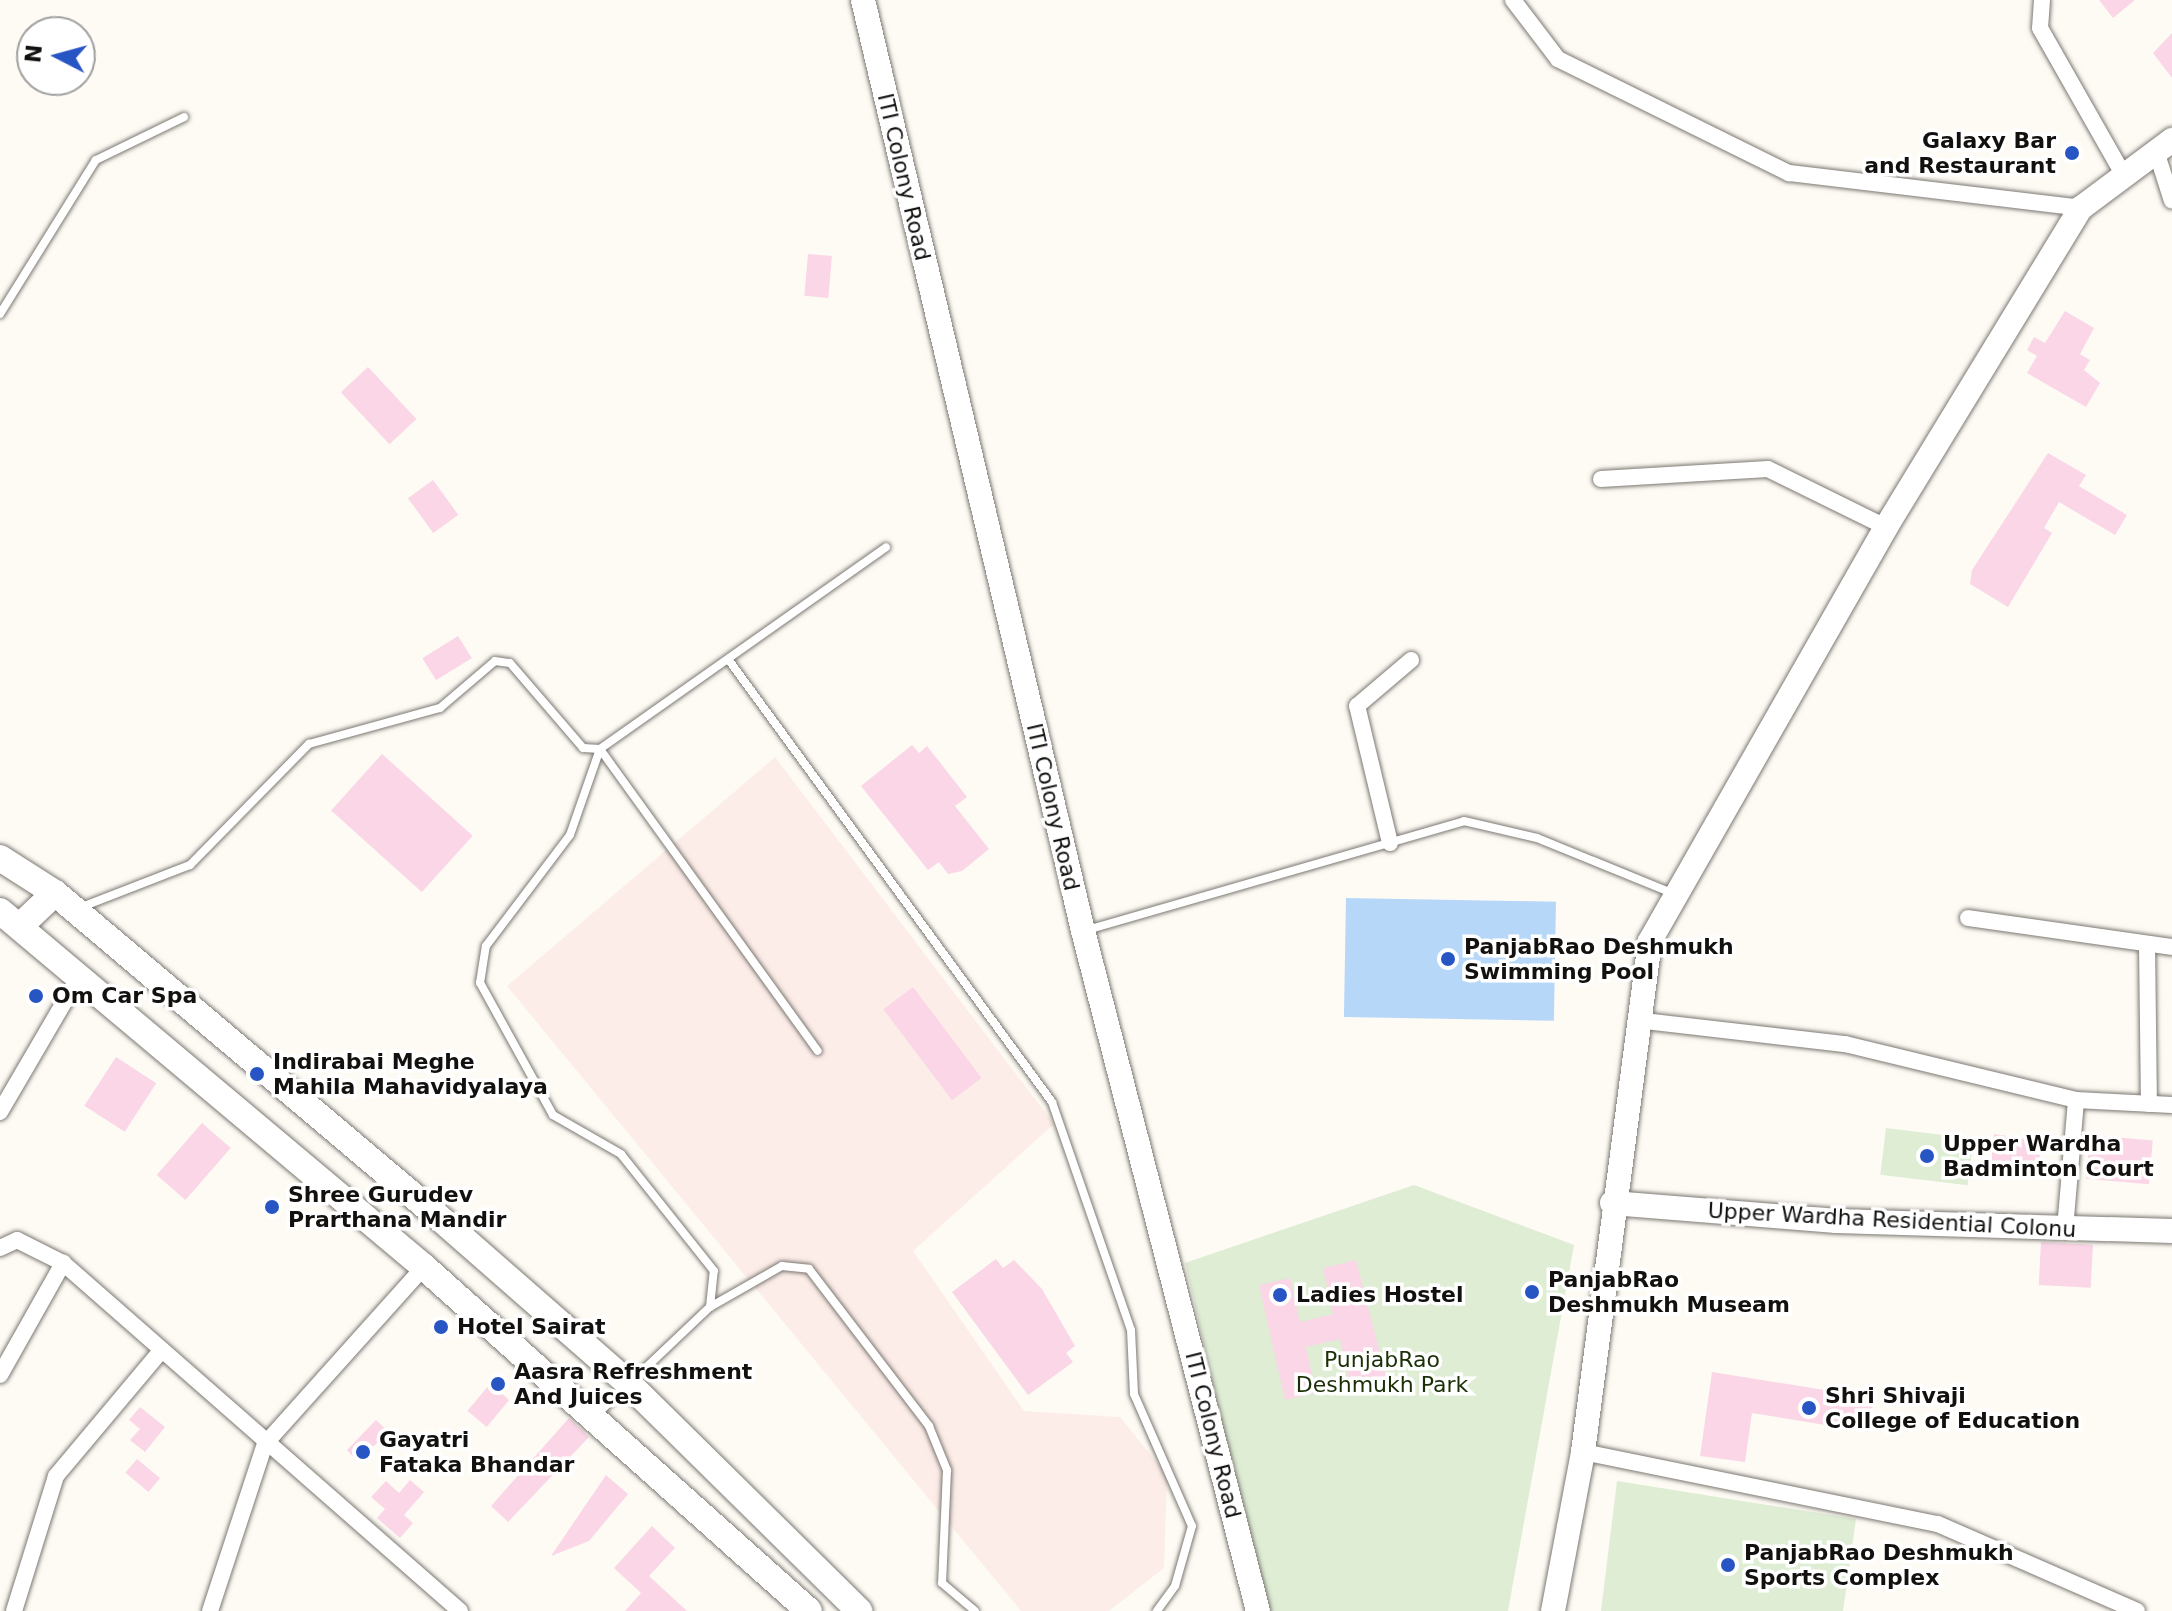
<!DOCTYPE html>
<style>
body{margin:0}
#map{position:relative;width:2172px;height:1611px;overflow:hidden;background:#fefbf5;font-family:"DejaVu Sans",sans-serif}
div>[style]{position:absolute}
[style*='--x']{left:calc(var(--x)*1px);top:calc(var(--y)*1px);width:calc(var(--w)*1px);rotate:calc(var(--a)*1deg)}
.medical>*{inset:0;background:#fdede9}
.green>*{inset:0;background:#deedd4;transform-origin:0 0}
.water>*{inset:0;background:#b7d7f9;transform-origin:0 0}
.building>*{inset:0;background:#fad6e6;transform-origin:0 0}
.roads{filter:drop-shadow(0 0 2px #7c7872) drop-shadow(0 0 2px #7c7872)}
.lane>*{height:8px;margin:-4px;padding:0 4px;transform-origin:4px;border-radius:4px;background:#fff}
.street>*{height:16px;margin:-8px;padding:0 8px;transform-origin:8px;border-radius:8px;background:#fff}
.secondary>*{height:24px;margin:-12px;padding:0 12px;transform-origin:12px;border-radius:12px;background:#fff}
.primary>*{height:26px;margin:-13px;padding:0 13px;transform-origin:13px;border-radius:13px;background:#fff}
.dots>*{width:22px;height:22px;translate:-50% -50%;box-sizing:border-box;border:4px solid #fff;border-radius:50%}
span{translate:-50% -50%;white-space:nowrap;text-align:center;line-height:1.15;-webkit-text-stroke:7px #fff;paint-order:stroke}
.poi-label{font-size:22px;color:#13110f;font-weight:700}
.right{translate:-100% -50%;text-align:right}
.left{translate:0 -50%;text-align:left}
.street-label{font-size:22px;color:#13110f}
.park-label{font-size:22px;color:#1b3006}
.north{position:absolute;left:16px;top:16px;width:80px;height:80px;box-sizing:border-box;background:#fff;border:2px solid #a1a09f;border-radius:50%;rotate:276deg;font-size:22px;font-weight:700;line-height:32px;text-align:center;color:#13110f}
.north::after{content:'';display:block;margin:auto;width:28px;height:36px;background:#2755c3;clip-path:polygon(50% 0,100% 100%,50% 72%,0 100%)}
</style>
<div id="map">
<div class="medical">
<div style="clip-path:polygon(775px 757px,1054px 1124px,913px 1251px,1024px 1411px,1120px 1417px,1167px 1475px,1164px 1568px,1109px 1611px,1021px 1611px,507px 986px)"></div>
</div>
<div class="green">
<div style="left:1886px;top:1128px;width:88px;height:47px;rotate:7deg"></div>
<div style="clip-path:polygon(1414px 1185px,1574px 1245px,1508px 1611px,1267px 1611px,1185px 1263px)"></div>
<div style="clip-path:polygon(1617px 1481px,1856px 1519px,1843px 1611px,1601px 1611px)"></div>
</div>
<div class="water">
<div style="left:1346px;top:898px;width:210px;height:119px;rotate:1deg"></div>
</div>
<div class="building">
<div style="clip-path:polygon(2099px 0,2135px 0,2113px 18px)"></div>
<div style="clip-path:polygon(2172px 33px,2172px 78px,2153px 53px)"></div>
<div style="left:808px;top:254px;width:24px;height:42px;rotate:5deg"></div>
<div style="clip-path:polygon(2065px 311px,2094px 328px,2080px 354px,2090px 360px,2084px 370px,2100px 383px,2086px 407px,2027px 373px,2037px 356px,2027px 350px,2034px 337px,2045px 343px)"></div>
<div style="left:368px;top:367px;width:71px;height:37px;rotate:47deg"></div>
<div style="clip-path:polygon(2048px 453px,2086px 475px,2079px 486px,2127px 515px,2115px 535px,2059px 502px,2044px 528px,2052px 533px,2008px 607px,1970px 584px,1972px 570px)"></div>
<div style="left:433px;top:480px;width:43px;height:31px;rotate:54deg"></div>
<div style="left:458px;top:636px;width:26px;height:42px;rotate:58deg"></div>
<div style="clip-path:polygon(912px 745px,919px 753px,927px 746px,967px 797px,955px 806px,989px 849px,962px 871px,948px 874px,939px 862px,928px 870px,861px 786px)"></div>
<div style="left:382px;top:754px;width:122px;height:76px;rotate:42deg"></div>
<div style="left:913px;top:987px;width:114px;height:37px;rotate:53deg"></div>
<div style="left:116px;top:1057px;width:48px;height:58px;rotate:33deg"></div>
<div style="left:202px;top:1123px;width:38px;height:69px;rotate:41deg"></div>
<div style="clip-path:polygon(1994px 1134px,2041px 1141px,2038px 1178px,1990px 1177px)"></div>
<div style="left:2090px;top:1135px;width:63px;height:44px;rotate:5deg"></div>
<div style="left:2041px;top:1242px;width:52px;height:43px;rotate:3deg"></div>
<div style="clip-path:polygon(996px 1259px,1003px 1268px,1014px 1260px,1042px 1289px,1075px 1346px,1066px 1353px,1073px 1362px,1028px 1395px,952px 1292px)"></div>
<div style="clip-path:polygon(1356px 1260px,1386px 1377px,1350px 1386px,1340px 1339px,1306px 1347px,1316px 1393px,1285px 1400px,1259px 1285px,1290px 1278px,1300px 1322px,1333px 1314px,1323px 1268px)"></div>
<div style="clip-path:polygon(1712px 1372px,1874px 1398px,1868px 1432px,1752px 1413px,1745px 1462px,1700px 1456px)"></div>
<div style="left:490px;top:1384px;width:25px;height:35px;rotate:40deg"></div>
<div style="clip-path:polygon(140px 1407px,165px 1427px,145px 1452px,130px 1440px,140px 1429px,129px 1420px)"></div>
<div style="clip-path:polygon(569px 1418px,589px 1437px,508px 1522px,491px 1506px)"></div>
<div style="clip-path:polygon(376px 1420px,390px 1433px,356px 1460px,347px 1450px)"></div>
<div style="left:137px;top:1459px;width:30px;height:18px;rotate:40deg"></div>
<div style="clip-path:polygon(606px 1475px,628px 1494px,589px 1541px,551px 1556px)"></div>
<div style="clip-path:polygon(410px 1480px,424px 1492px,404px 1515px,413px 1523px,400px 1538px,377px 1518px,385px 1509px,371px 1497px,386px 1481px,399px 1493px)"></div>
<div style="clip-path:polygon(652px 1526px,675px 1548px,649px 1576px,687px 1611px,625px 1611px,641px 1593px,614px 1568px)"></div>
</div>
<div class="roads">
<div class="lane">
<div style="--x:0;--y:314;--w:181;--a:-58.1"></div>
<div style="--x:96;--y:160;--w:98;--a:-26"></div>
<div style="--x:728;--y:659;--w:549;--a:53.82"></div>
<div style="--x:1052;--y:1102;--w:241;--a:70.9"></div>
<div style="--x:1131;--y:1330;--w:64;--a:87.3"></div>
<div style="--x:1134;--y:1394;--w:144;--a:66.3"></div>
<div style="--x:1192;--y:1526;--w:62;--a:105.8"></div>
<div style="--x:1175;--y:1586;--w:31;--a:126"></div>
<div style="--x:79;--y:908;--w:119;--a:-21.2"></div>
<div style="--x:190;--y:865;--w:170;--a:-45.5"></div>
<div style="--x:309;--y:744;--w:136;--a:-15.4"></div>
<div style="--x:440;--y:708;--w:72;--a:-40.5"></div>
<div style="--x:495;--y:661;--w:15;--a:8"></div>
<div style="--x:510;--y:663;--w:112;--a:49.3"></div>
<div style="--x:583;--y:748;--w:17;--a:3"></div>
<div style="--x:600;--y:749;--w:350;--a:-35.2"></div>
<div style="--x:1087;--y:930;--w:392;--a:-16.1"></div>
<div style="--x:1464;--y:821;--w:75;--a:13.1"></div>
<div style="--x:1537;--y:838;--w:148;--a:22.2"></div>
<div style="--x:710;--y:1307;--w:36;--a:-84"></div>
<div style="--x:714;--y:1271;--w:149;--a:-128.5"></div>
<div style="--x:621;--y:1154;--w:78;--a:-150.2"></div>
<div style="--x:553;--y:1115;--w:151;--a:-118.9"></div>
<div style="--x:480;--y:983;--w:37;--a:-81"></div>
<div style="--x:486;--y:946;--w:139;--a:-52.9"></div>
<div style="--x:570;--y:835;--w:91;--a:-70.8"></div>
<div style="--x:600;--y:749;--w:372;--a:54.2"></div>
<div style="--x:596;--y:1415;--w:157;--a:-43.5"></div>
<div style="--x:710;--y:1307;--w:83;--a:-29.7"></div>
<div style="--x:782;--y:1266;--w:27;--a:6"></div>
<div style="--x:809;--y:1269;--w:198;--a:52.6"></div>
<div style="--x:929;--y:1426;--w:48;--a:67.8"></div>
<div style="--x:947;--y:1470;--w:113;--a:92.5"></div>
<div style="--x:942;--y:1583;--w:43;--a:40.3"></div>
</div>
<div class="street">
<div style="--x:1513;--y:0;--w:74;--a:52.7"></div>
<div style="--x:1558;--y:59;--w:258;--a:26.3"></div>
<div style="--x:1789;--y:173;--w:294;--a:6.8"></div>
<div style="--x:2042;--y:0;--w:28;--a:94"></div>
<div style="--x:2040;--y:28;--w:170;--a:60.4"></div>
<div style="--x:2156;--y:151;--w:52;--a:72.3"></div>
<div style="--x:1601;--y:479;--w:167;--a:-3.4"></div>
<div style="--x:1768;--y:469;--w:131;--a:26.2"></div>
<div style="--x:1390;--y:843;--w:141;--a:-103.5"></div>
<div style="--x:1357;--y:706;--w:71;--a:-40.4"></div>
<div style="--x:1968;--y:918;--w:206;--a:8.1"></div>
<div style="--x:2147;--y:944;--w:160;--a:89.3"></div>
<div style="--x:1636;--y:1020;--w:210;--a:6.6"></div>
<div style="--x:1845;--y:1044;--w:238;--a:13.6"></div>
<div style="--x:2076;--y:1100;--w:96;--a:3"></div>
<div style="--x:0;--y:1112;--w:156;--a:-59.7"></div>
<div style="--x:2065;--y:1229;--w:129;--a:-85.1"></div>
<div style="--x:0;--y:1248;--w:19;--a:-25"></div>
<div style="--x:17;--y:1240;--w:51;--a:26.6"></div>
<div style="--x:63;--y:1263;--w:528;--a:41.24"></div>
<div style="--x:0;--y:1375;--w:129;--a:-60.6"></div>
<div style="--x:1583;--y:1452;--w:362;--a:11.5"></div>
<div style="--x:1938;--y:1524;--w:217;--a:23.6"></div>
<div style="--x:14;--y:1611;--w:141;--a:-72.7"></div>
<div style="--x:56;--y:1476;--w:163;--a:-50"></div>
<div style="--x:210;--y:1611;--w:176;--a:-71.8"></div>
<div style="--x:265;--y:1444;--w:238;--a:-48.1"></div>
</div>
<div class="secondary">
<div style="--x:863;--y:0;--w:957;--a:76.7"></div>
<div style="--x:1083;--y:931;--w:702;--a:75.57"></div>
<div style="--x:1612;--y:1203;--w:225;--a:4.6"></div>
<div style="--x:1836;--y:1221;--w:336;--a:1.7"></div>
<div style="--x:1553;--y:1611;--w:162;--a:-79.3"></div>
<div style="--x:1583;--y:1452;--w:515;--a:-82.53"></div>
<div style="--x:1650;--y:941;--w:477;--a:-60.3"></div>
<div style="--x:1886;--y:527;--w:374;--a:-58.6"></div>
<div style="--x:2081;--y:208;--w:114;--a:-36.8"></div>
</div>
<div class="primary">
<div style="--x:0;--y:858;--w:65;--a:32.5"></div>
<div style="--x:55;--y:893;--w:497;--a:40.2"></div>
<div style="--x:435;--y:1214;--w:257;--a:41.2"></div>
<div style="--x:628;--y:1383;--w:325;--a:44.6"></div>
<div style="--x:0;--y:911;--w:554;--a:40.02"></div>
<div style="--x:424;--y:1267;--w:516;--a:41.78"></div>
<div style="--x:20;--y:926;--w:48;--a:-43.3"></div>
</div>
</div>
<div class="dots">
<div style="left:2072px;top:153px;background:#2755c3"></div>
<div style="left:1448px;top:959px;background:#2755c3"></div>
<div style="left:36px;top:996px;background:#2755c3"></div>
<div style="left:257px;top:1074px;background:#2755c3"></div>
<div style="left:1927px;top:1156px;background:#2755c3"></div>
<div style="left:272px;top:1207px;background:#2755c3"></div>
<div style="left:1532px;top:1292px;background:#2755c3"></div>
<div style="left:1280px;top:1295px;background:#2755c3"></div>
<div style="left:441px;top:1327px;background:#2755c3"></div>
<div style="left:498px;top:1384px;background:#2755c3"></div>
<div style="left:1809px;top:1408px;background:#2755c3"></div>
<div style="left:363px;top:1452px;background:#2755c3"></div>
<div style="left:1728px;top:1565px;background:#2755c3"></div>
</div>
<div class="poi-label">
<span class="right" style="left:2056px;top:153px">Galaxy Bar<br>and Restaurant</span>
<span class="left" style="left:1464px;top:959px">PanjabRao Deshmukh<br>Swimming Pool</span>
<span class="left" style="left:52px;top:996px">Om Car Spa</span>
<span class="left" style="left:273px;top:1074px">Indirabai Meghe<br>Mahila Mahavidyalaya</span>
<span class="left" style="left:1943px;top:1156px">Upper Wardha<br>Badminton Court</span>
<span class="left" style="left:288px;top:1207px">Shree Gurudev<br>Prarthana Mandir</span>
<span class="left" style="left:1548px;top:1292px">PanjabRao<br>Deshmukh Museam</span>
<span class="left" style="left:1296px;top:1295px">Ladies Hostel</span>
<span class="left" style="left:457px;top:1327px">Hotel Sairat</span>
<span class="left" style="left:514px;top:1384px">Aasra Refreshment<br>And Juices</span>
<span class="left" style="left:1825px;top:1408px">Shri Shivaji<br>College of Education</span>
<span class="left" style="left:379px;top:1452px">Gayatri<br>Fataka Bhandar</span>
<span class="left" style="left:1744px;top:1565px">PanjabRao Deshmukh<br>Sports Complex</span>
</div>
<div class="street-label">
<span style="left:904px;top:177px;rotate:77deg">ITI Colony Road</span>
<span style="left:1053px;top:807px;rotate:77deg">ITI Colony Road</span>
<span style="left:1892px;top:1220px;rotate:3deg">Upper Wardha Residential Colonu</span>
<span style="left:1213px;top:1435px;rotate:76deg">ITI Colony Road</span>
</div>
<div class="park-label">
<span style="left:1382px;top:1372px">PunjabRao<br>Deshmukh Park</span>
</div>
<div class="north">N</div>
</div>
